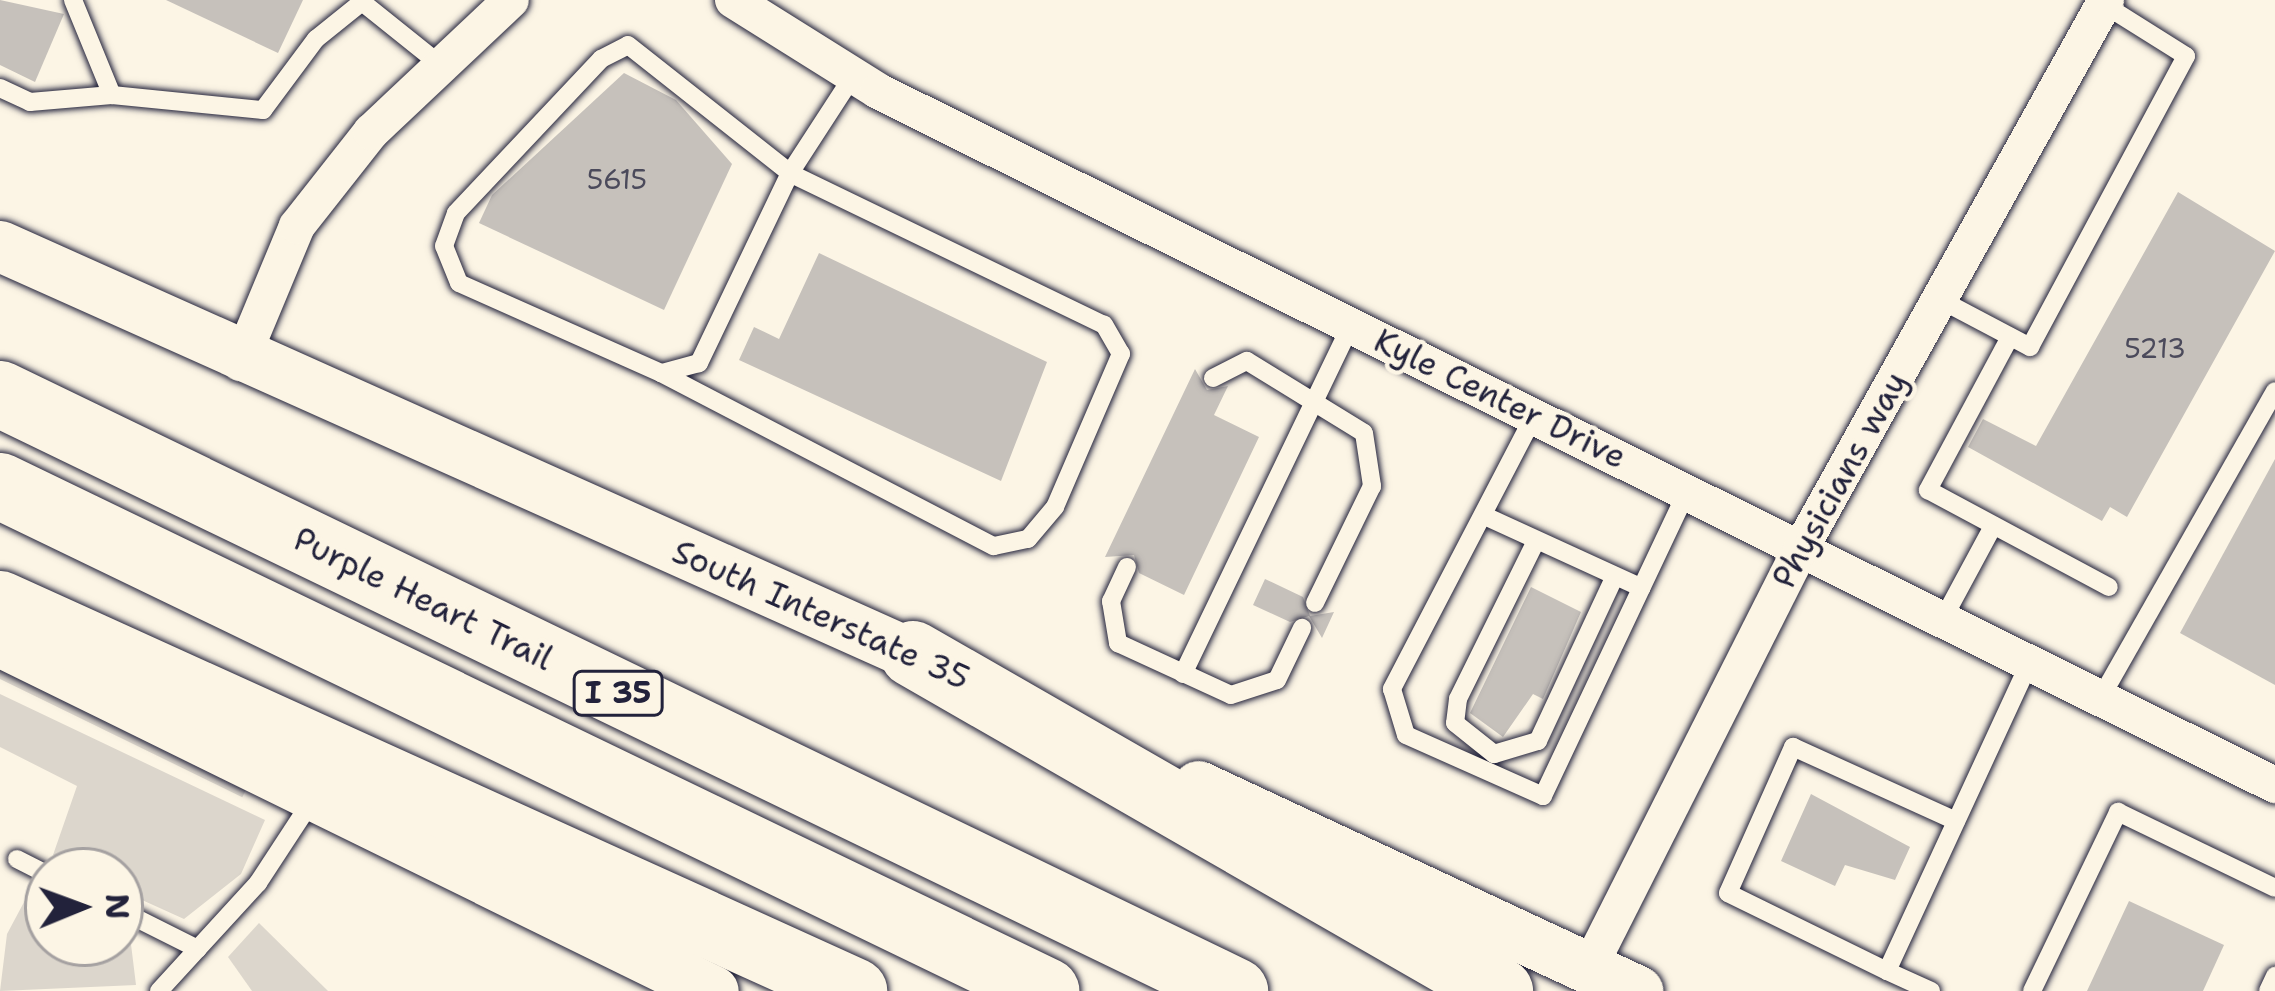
<!DOCTYPE html>
<style>
body{margin:0}
#map{position:relative;width:2275px;height:991px;overflow:hidden;background:#fcf5e5;font-family:"Shantell Sans",sans-serif}
div>[style]{position:absolute}
[style*='--x']{left:calc(var(--x)*1px);top:calc(var(--y)*1px);width:calc(var(--w)*1px);rotate:calc(var(--a)*1deg)}
.green>*{inset:0;background:#dcd6cc;transform-origin:0 0}
.building>*{inset:0;background:#c6c1bb}
.roads{filter:drop-shadow(0 0 3px #22223b) drop-shadow(0 0 3px #22223b)}
.lane>*{height:18px;margin:-9px;padding:0 9px;transform-origin:9px;border-radius:9px;background:#fcf5e5}
.street>*{height:36px;margin:-18px;padding:0 18px;transform-origin:18px;border-radius:18px;background:#fcf5e5}
.secondary>*{height:51px;margin:-25.5px;padding:0 25.5px;transform-origin:25.5px;border-radius:25.5px;background:#fcf5e5}
.highway>*{height:66px;margin:-33px;padding:0 33px;transform-origin:33px;border-radius:33px;background:#fcf5e5}
span{translate:-50% -50%;white-space:nowrap;text-align:center;line-height:1.15;-webkit-text-stroke:9px #fcf5e5;paint-order:stroke}
.number-label{font-size:27px;color:#4b4a5b}
.number-label span{-webkit-text-stroke-width:0}
.shield-label span{padding:3px 9px;background:#fcf5e5;border:3px solid;border-radius:9px;-webkit-text-stroke-width:0}
.shield-label{font-size:30px;color:#22223b;font-weight:700}
.street-label{font-size:33px;color:#22223b}
.north{position:absolute;left:24px;top:847px;width:120px;height:120px;box-sizing:border-box;background:#fcf5e5;border:3px solid #a5a1a1;border-radius:50%;rotate:89deg;font-size:33px;font-weight:700;line-height:48px;text-align:center;color:#22223b}
.north::after{content:'';display:block;margin:auto;width:42px;height:54px;background:#22223b;clip-path:polygon(50% 0,100% 100%,50% 72%,0 100%)}
</style>
<div id="map">
<div class="green">
<div style="left:0;top:669px;width:274px;height:9px;rotate:26deg"></div>
<div style="clip-path:polygon(0 694px,265px 820px,241px 874px,184px 919px,120px 890px,120px 871px,84px 871px,53px 855px,77px 786px,0 747px)"></div>
<div style="clip-path:polygon(31px 889px,48px 891px,48px 943px,120px 943px,120px 929px,130px 936px,136px 985px,0 991px,7px 934px)"></div>
<div style="clip-path:polygon(259px 923px,328px 991px,252px 991px,228px 957px)"></div>
</div>
<div class="building">
<div style="clip-path:polygon(0 0,64px 14px,35px 82px,0 65px)"></div>
<div style="clip-path:polygon(166px 0,303px 0,278px 53px)"></div>
<div style="clip-path:polygon(624px 73px,676px 100px,732px 164px,664px 310px,479px 223px,492px 195px)"></div>
<div style="clip-path:polygon(2178px 192px,2275px 251px,2127px 517px,2110px 507px,2102px 521px,1968px 447px,1983px 419px,2036px 446px)"></div>
<div style="clip-path:polygon(819px 253px,1047px 362px,1001px 481px,739px 360px,754px 327px,779px 339px)"></div>
<div style="clip-path:polygon(1195px 369px,1207px 390px,1228px 386px,1214px 415px,1259px 437px,1184px 595px,1139px 573px,1134px 555px,1105px 557px)"></div>
<div style="clip-path:polygon(2275px 459px,2275px 685px,2180px 633px)"></div>
<div style="clip-path:polygon(1265px 579px,1303px 597px,1310px 616px,1334px 612px,1322px 638px,1309px 616px,1290px 622px,1253px 605px)"></div>
<div style="clip-path:polygon(1531px 587px,1581px 612px,1543px 699px,1533px 694px,1503px 737px,1470px 713px)"></div>
<div style="clip-path:polygon(1811px 794px,1910px 847px,1895px 880px,1845px 865px,1835px 886px,1781px 861px)"></div>
<div style="clip-path:polygon(2129px 901px,2224px 945px,2203px 991px,2087px 991px)"></div>
</div>
<div class="roads">
<div class="lane">
<div style="--x:73;--y:0;--w:103;--a:67.7"></div>
<div style="--x:0;--y:88;--w:33;--a:25"></div>
<div style="--x:30;--y:102;--w:82;--a:-4.9"></div>
<div style="--x:112;--y:95;--w:152;--a:5.7"></div>
<div style="--x:263;--y:110;--w:89;--a:-53.3"></div>
<div style="--x:316;--y:39;--w:59;--a:-38.8"></div>
<div style="--x:362;--y:2;--w:104;--a:38.7"></div>
<div style="--x:1939;--y:299;--w:103;--a:27.8"></div>
<div style="--x:2030;--y:347;--w:330;--a:-61.8"></div>
<div style="--x:2186;--y:56;--w:98;--a:-147.9"></div>
<div style="--x:2010;--y:337;--w:174;--a:118.2"></div>
<div style="--x:1928;--y:490;--w:205;--a:28.2"></div>
<div style="--x:661;--y:373;--w:375;--a:27.5"></div>
<div style="--x:994;--y:546;--w:35;--a:-12"></div>
<div style="--x:1028;--y:539;--w:42;--a:-49.8"></div>
<div style="--x:1055;--y:507;--w:167;--a:-66.7"></div>
<div style="--x:1121;--y:354;--w:34;--a:-120"></div>
<div style="--x:1104;--y:325;--w:349;--a:-154.2"></div>
<div style="--x:790;--y:173;--w:211;--a:115.6"></div>
<div style="--x:699;--y:363;--w:39;--a:165"></div>
<div style="--x:661;--y:373;--w:221;--a:-156"></div>
<div style="--x:459;--y:283;--w:40;--a:-112"></div>
<div style="--x:444;--y:246;--w:35;--a:-70"></div>
<div style="--x:456;--y:213;--w:212;--a:-46.7"></div>
<div style="--x:601;--y:59;--w:30;--a:-27"></div>
<div style="--x:628;--y:45;--w:206;--a:38.3"></div>
<div style="--x:790;--y:173;--w:116;--a:-57"></div>
<div style="--x:1213;--y:378;--w:38;--a:-27"></div>
<div style="--x:1247;--y:361;--w:137;--a:31.6"></div>
<div style="--x:1364;--y:433;--w:54;--a:81.4"></div>
<div style="--x:1372;--y:486;--w:130;--a:116"></div>
<div style="--x:1534;--y:416;--w:308;--a:117.5"></div>
<div style="--x:1392;--y:689;--w:48;--a:73.1"></div>
<div style="--x:1406;--y:735;--w:150;--a:24"></div>
<div style="--x:1543;--y:796;--w:337;--a:-64.7"></div>
<div style="--x:1487;--y:517;--w:170;--a:24.6"></div>
<div style="--x:1535;--y:543;--w:174;--a:116.3"></div>
<div style="--x:1458;--y:699;--w:24;--a:97"></div>
<div style="--x:1455;--y:723;--w:50;--a:38.5"></div>
<div style="--x:1494;--y:754;--w:46;--a:-16.5"></div>
<div style="--x:1538;--y:741;--w:180;--a:-65"></div>
<div style="--x:1127;--y:567;--w:38;--a:115"></div>
<div style="--x:1111;--y:601;--w:43;--a:80.5"></div>
<div style="--x:1118;--y:643;--w:124;--a:24.7"></div>
<div style="--x:1231;--y:695;--w:48;--a:-18.1"></div>
<div style="--x:1277;--y:680;--w:58;--a:-64.3"></div>
<div style="--x:1943;--y:619;--w:106;--a:-61.7"></div>
<div style="--x:1183;--y:674;--w:387;--a:-64.3"></div>
<div style="--x:2100;--y:699;--w:354;--a:-60.4"></div>
<div style="--x:17;--y:859;--w:35;--a:27"></div>
<div style="--x:120;--y:910;--w:87;--a:26.6"></div>
<div style="--x:1887;--y:971;--w:177;--a:-153.9"></div>
<div style="--x:1728;--y:893;--w:160;--a:-66"></div>
<div style="--x:1793;--y:747;--w:179;--a:24.4"></div>
<div style="--x:159;--y:991;--w:147;--a:-47.5"></div>
<div style="--x:258;--y:883;--w:100;--a:-56.8"></div>
<div style="--x:1931;--y:991;--w:48;--a:-155.6"></div>
<div style="--x:1887;--y:971;--w:339;--a:-65.2"></div>
<div style="--x:2032;--y:991;--w:199;--a:-64.3"></div>
<div style="--x:2118;--y:812;--w:174;--a:25.8"></div>
<div style="--x:2268;--y:991;--w:17;--a:-65"></div>
</div>
<div class="street">
<div style="--x:733;--y:0;--w:171;--a:32.1"></div>
<div style="--x:878;--y:91;--w:1560;--a:26.42"></div>
<div style="--x:240;--y:363;--w:148;--a:-67.4"></div>
<div style="--x:297;--y:226;--w:120;--a:-51.8"></div>
<div style="--x:371;--y:132;--w:192;--a:-43.3"></div>
<div style="--x:1589;--y:968;--w:470;--a:-63.2"></div>
<div style="--x:1801;--y:548;--w:627;--a:-60.9"></div>
</div>
<div class="secondary">
<div style="--x:0;--y:246;--w:1038;--a:24.12"></div>
<div style="--x:0;--y:641;--w:794;--a:26.15"></div>
<div style="--x:1198;--y:786;--w:485;--a:25"></div>
</div>
<div class="highway">
<div style="--x:0;--y:394;--w:1372;--a:25.8"></div>
<div style="--x:0;--y:486;--w:1162;--a:25.77"></div>
<div style="--x:0;--y:604;--w:938;--a:24.38"></div>
<div style="--x:913;--y:654;--w:677;--a:29.86"></div>
</div>
</div>
<div class="number-label">
<span style="left:617px;top:180px">5615</span>
<span style="left:2155px;top:349px">5213</span>
</div>
<div class="shield-label">
<span style="left:618px;top:693px">I 35</span>
</div>
<div class="street-label">
<span style="left:1500px;top:399px;rotate:26deg">Kyle Center Drive</span>
<span style="left:1840px;top:480px;rotate:-61deg">Physicians way</span>
<span style="left:423px;top:599px;rotate:26deg">Purple Heart Trail</span>
<span style="left:821px;top:615px;rotate:24deg">South Interstate 35</span>
</div>
<div class="north">N</div>
</div>
